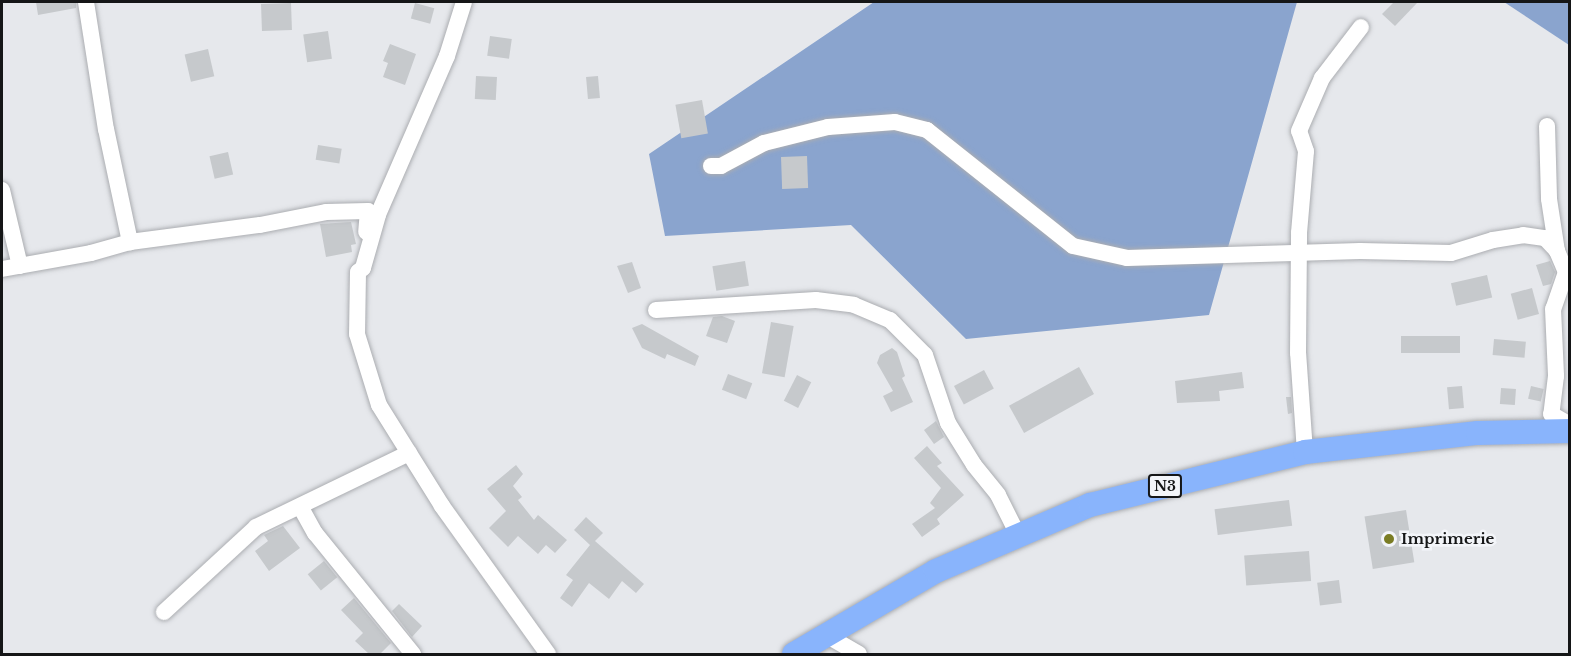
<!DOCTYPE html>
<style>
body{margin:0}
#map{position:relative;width:1571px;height:656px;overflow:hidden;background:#e6e8ec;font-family:"Libre Baskerville",serif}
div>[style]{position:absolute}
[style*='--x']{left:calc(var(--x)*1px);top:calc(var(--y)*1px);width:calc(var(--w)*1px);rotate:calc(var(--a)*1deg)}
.forest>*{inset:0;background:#8aa4ce}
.building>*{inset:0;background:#c6c9cc;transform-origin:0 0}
.roads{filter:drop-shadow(0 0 2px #abadb1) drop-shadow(0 0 2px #abadb1)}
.minor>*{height:16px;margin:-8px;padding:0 8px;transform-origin:8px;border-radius:8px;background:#fff}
.highway>*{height:24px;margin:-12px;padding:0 12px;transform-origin:12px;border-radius:12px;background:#89b4fc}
.dots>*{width:16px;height:16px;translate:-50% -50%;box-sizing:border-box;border:3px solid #f3f5f9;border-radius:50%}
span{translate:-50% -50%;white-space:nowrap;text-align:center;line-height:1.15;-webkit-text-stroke:5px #f3f5f9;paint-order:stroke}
.shield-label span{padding:2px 4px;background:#f3f5f9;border:2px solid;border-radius:4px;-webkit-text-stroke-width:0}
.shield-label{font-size:14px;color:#151617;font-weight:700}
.poi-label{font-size:15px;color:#151617;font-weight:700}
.left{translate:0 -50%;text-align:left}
.frame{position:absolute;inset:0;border:3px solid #151617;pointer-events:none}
</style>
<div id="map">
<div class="forest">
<div style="clip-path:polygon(874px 2px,1297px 2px,1209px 315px,966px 339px,851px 225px,665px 236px,649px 154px)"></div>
<div style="clip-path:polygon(1504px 2px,1569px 2px,1569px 45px)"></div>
</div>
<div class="building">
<div style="clip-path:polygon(36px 2px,76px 2px,76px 8px,38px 15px)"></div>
<div style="clip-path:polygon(1394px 2px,1418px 2px,1395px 26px,1382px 14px)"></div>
<div style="left:291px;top:3px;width:27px;height:30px;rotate:88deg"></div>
<div style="left:415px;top:3px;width:20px;height:16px;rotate:15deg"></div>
<div style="left:328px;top:31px;width:28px;height:25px;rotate:82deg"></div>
<div style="left:490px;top:36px;width:22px;height:20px;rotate:8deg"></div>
<div style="clip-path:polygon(390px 44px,416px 54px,405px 85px,383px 77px,388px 63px,383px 61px)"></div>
<div style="left:208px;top:49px;width:28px;height:24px;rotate:77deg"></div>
<div style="left:476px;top:76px;width:21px;height:23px;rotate:3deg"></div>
<div style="left:598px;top:76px;width:22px;height:12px;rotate:85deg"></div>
<div style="left:702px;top:100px;width:34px;height:27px;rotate:80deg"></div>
<div style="left:318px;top:145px;width:24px;height:15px;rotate:9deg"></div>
<div style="left:228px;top:152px;width:23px;height:19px;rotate:77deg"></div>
<div style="left:807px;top:156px;width:32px;height:26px;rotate:88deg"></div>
<div style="clip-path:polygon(351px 222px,356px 244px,351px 245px,352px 252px,326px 257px,320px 224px)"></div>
<div style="left:745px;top:261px;width:25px;height:33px;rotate:81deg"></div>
<div style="clip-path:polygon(1550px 261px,1555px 272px,1551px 284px,1543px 286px,1536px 265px)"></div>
<div style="clip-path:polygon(632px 262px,641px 288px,628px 293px,617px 266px)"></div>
<div style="left:1487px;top:275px;width:23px;height:37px;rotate:77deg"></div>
<div style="left:1532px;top:288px;width:27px;height:22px;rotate:75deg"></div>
<div style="clip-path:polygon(722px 316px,735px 321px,727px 343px,706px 336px,713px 317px)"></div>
<div style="left:771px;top:322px;width:23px;height:52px;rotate:10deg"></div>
<div style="clip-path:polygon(642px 324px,699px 356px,695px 366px,667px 354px,665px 359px,642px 348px,632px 328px)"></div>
<div style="left:1401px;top:336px;width:59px;height:17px"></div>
<div style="left:1494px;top:339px;width:32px;height:16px;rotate:5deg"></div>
<div style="clip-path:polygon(892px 348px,897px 352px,905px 376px,902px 378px,913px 402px,891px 412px,883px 396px,893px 391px,877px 363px,880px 355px)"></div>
<div style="left:1079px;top:367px;width:31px;height:80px;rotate:61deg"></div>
<div style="left:984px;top:370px;width:21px;height:34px;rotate:62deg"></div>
<div style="clip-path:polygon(1242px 372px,1244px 388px,1219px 391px,1220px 401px,1177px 403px,1175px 381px)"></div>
<div style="left:728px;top:374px;width:26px;height:17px;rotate:21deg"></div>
<div style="left:797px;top:375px;width:16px;height:29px;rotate:27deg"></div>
<div style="left:1462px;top:386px;width:22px;height:15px;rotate:85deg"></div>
<div style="left:1531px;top:386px;width:13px;height:13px;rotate:13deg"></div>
<div style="left:1501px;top:388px;width:15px;height:16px;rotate:4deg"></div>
<div style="clip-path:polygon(1286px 397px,1291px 397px,1292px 413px,1288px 414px)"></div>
<div style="clip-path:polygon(936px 421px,944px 437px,934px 444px,924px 430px)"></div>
<div style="clip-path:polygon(927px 446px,942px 463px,937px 466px,964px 495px,937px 519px,940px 524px,922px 537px,912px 524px,935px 508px,930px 503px,941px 488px,914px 458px)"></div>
<div style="clip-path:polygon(516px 465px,523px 474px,513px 486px,522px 497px,518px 500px,534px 520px,538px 515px,567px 540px,555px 553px,546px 545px,538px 554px,518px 536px,508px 547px,489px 528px,506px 511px,487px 489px)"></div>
<div style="left:1289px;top:500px;width:26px;height:75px;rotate:83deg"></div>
<div style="left:1406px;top:510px;width:53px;height:42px;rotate:81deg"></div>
<div style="clip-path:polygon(586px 517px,603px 533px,595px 541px,644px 584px,636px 593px,622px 581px,609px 599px,589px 583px,572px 607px,560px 598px,573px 580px,566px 575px,590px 545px,574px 530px)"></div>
<div style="clip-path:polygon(283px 526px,300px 548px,269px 571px,255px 551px,268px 541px,264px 535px)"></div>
<div style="left:1309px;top:551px;width:30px;height:65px;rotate:86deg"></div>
<div style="left:324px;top:561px;width:21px;height:21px;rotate:51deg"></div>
<div style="left:1339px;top:580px;width:23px;height:22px;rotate:83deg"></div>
<div style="clip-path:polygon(354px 598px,391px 643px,380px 654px,369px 654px,355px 641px,363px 633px,341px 610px)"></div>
<div style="clip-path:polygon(399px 604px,422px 626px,412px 637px,392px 611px)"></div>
</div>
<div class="roads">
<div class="minor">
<div style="--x:86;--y:2;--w:129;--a:81.1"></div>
<div style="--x:106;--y:129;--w:116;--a:78"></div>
<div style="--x:464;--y:2;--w:57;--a:107.5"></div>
<div style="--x:447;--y:56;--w:173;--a:113.5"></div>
<div style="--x:378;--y:215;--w:55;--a:105.8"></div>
<div style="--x:363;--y:268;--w:6;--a:141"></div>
<div style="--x:358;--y:272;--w:62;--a:90.9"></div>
<div style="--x:357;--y:334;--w:74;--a:72.8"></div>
<div style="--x:379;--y:405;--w:119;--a:58"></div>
<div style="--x:442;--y:506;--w:182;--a:54.4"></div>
<div style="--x:1547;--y:126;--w:73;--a:88.4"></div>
<div style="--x:1549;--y:199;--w:53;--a:81.3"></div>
<div style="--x:711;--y:166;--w:10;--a:0"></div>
<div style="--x:721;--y:166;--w:49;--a:-28.1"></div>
<div style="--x:764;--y:143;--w:66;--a:-14"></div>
<div style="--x:828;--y:127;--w:67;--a:-4.3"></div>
<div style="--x:895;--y:122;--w:33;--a:14"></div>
<div style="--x:927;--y:130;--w:186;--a:38.5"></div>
<div style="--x:1073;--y:246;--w:55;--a:12.5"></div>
<div style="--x:1127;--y:258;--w:233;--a:-1.7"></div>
<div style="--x:1360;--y:251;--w:91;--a:1.3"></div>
<div style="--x:1451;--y:253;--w:44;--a:-17.2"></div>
<div style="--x:1493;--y:240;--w:30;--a:-9"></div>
<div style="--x:1523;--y:235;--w:22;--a:8"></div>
<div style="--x:1545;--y:238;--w:18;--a:47"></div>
<div style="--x:1557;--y:251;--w:23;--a:67"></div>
<div style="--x:1566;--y:272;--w:39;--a:109"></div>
<div style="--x:1553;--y:309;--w:67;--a:87.4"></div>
<div style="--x:1556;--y:376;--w:38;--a:97"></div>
<div style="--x:1551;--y:414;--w:22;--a:30"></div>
<div style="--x:2;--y:190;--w:78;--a:76.7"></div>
<div style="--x:2;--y:269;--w:90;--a:-10.2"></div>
<div style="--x:91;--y:253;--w:41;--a:-15.8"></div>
<div style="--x:130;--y:242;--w:131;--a:-7.5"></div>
<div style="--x:260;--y:225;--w:67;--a:-11.1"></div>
<div style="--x:326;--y:212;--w:42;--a:-1.4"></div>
<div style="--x:368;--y:211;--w:21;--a:95"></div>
<div style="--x:656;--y:310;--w:160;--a:-3.6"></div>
<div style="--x:816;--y:300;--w:38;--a:7"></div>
<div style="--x:854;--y:305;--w:39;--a:23"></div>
<div style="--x:890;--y:320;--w:49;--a:45"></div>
<div style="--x:925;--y:355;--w:72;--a:71.3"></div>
<div style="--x:948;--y:423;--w:49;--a:58.2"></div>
<div style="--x:974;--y:465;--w:38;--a:51"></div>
<div style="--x:998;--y:495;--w:45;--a:63.4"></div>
<div style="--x:1305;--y:452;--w:99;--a:-94"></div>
<div style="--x:1298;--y:353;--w:120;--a:-89.5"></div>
<div style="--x:1299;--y:233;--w:82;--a:-85.1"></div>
<div style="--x:1306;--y:151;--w:21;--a:-109"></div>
<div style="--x:1299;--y:131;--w:58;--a:-66.5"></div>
<div style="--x:1322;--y:78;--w:64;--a:-52.6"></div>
<div style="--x:301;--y:508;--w:29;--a:61"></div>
<div style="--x:315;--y:533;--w:156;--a:51"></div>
<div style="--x:164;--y:612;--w:125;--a:-42.7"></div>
<div style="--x:256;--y:527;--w:170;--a:-25.8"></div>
<div style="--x:826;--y:635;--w:38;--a:30"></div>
</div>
<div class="highway">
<div style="--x:794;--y:654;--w:164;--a:-30.3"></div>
<div style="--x:936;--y:571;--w:168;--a:-23.2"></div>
<div style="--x:1090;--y:505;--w:221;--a:-13.8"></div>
<div style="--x:1305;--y:452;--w:174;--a:-6.3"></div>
<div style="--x:1478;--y:433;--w:92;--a:-1.2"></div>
</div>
</div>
<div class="dots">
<div style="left:1389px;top:539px;background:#7a7c24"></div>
</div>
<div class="shield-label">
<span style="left:1165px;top:486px">N3</span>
</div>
<div class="poi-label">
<span class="left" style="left:1401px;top:539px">Imprimerie</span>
</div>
<div class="frame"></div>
</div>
